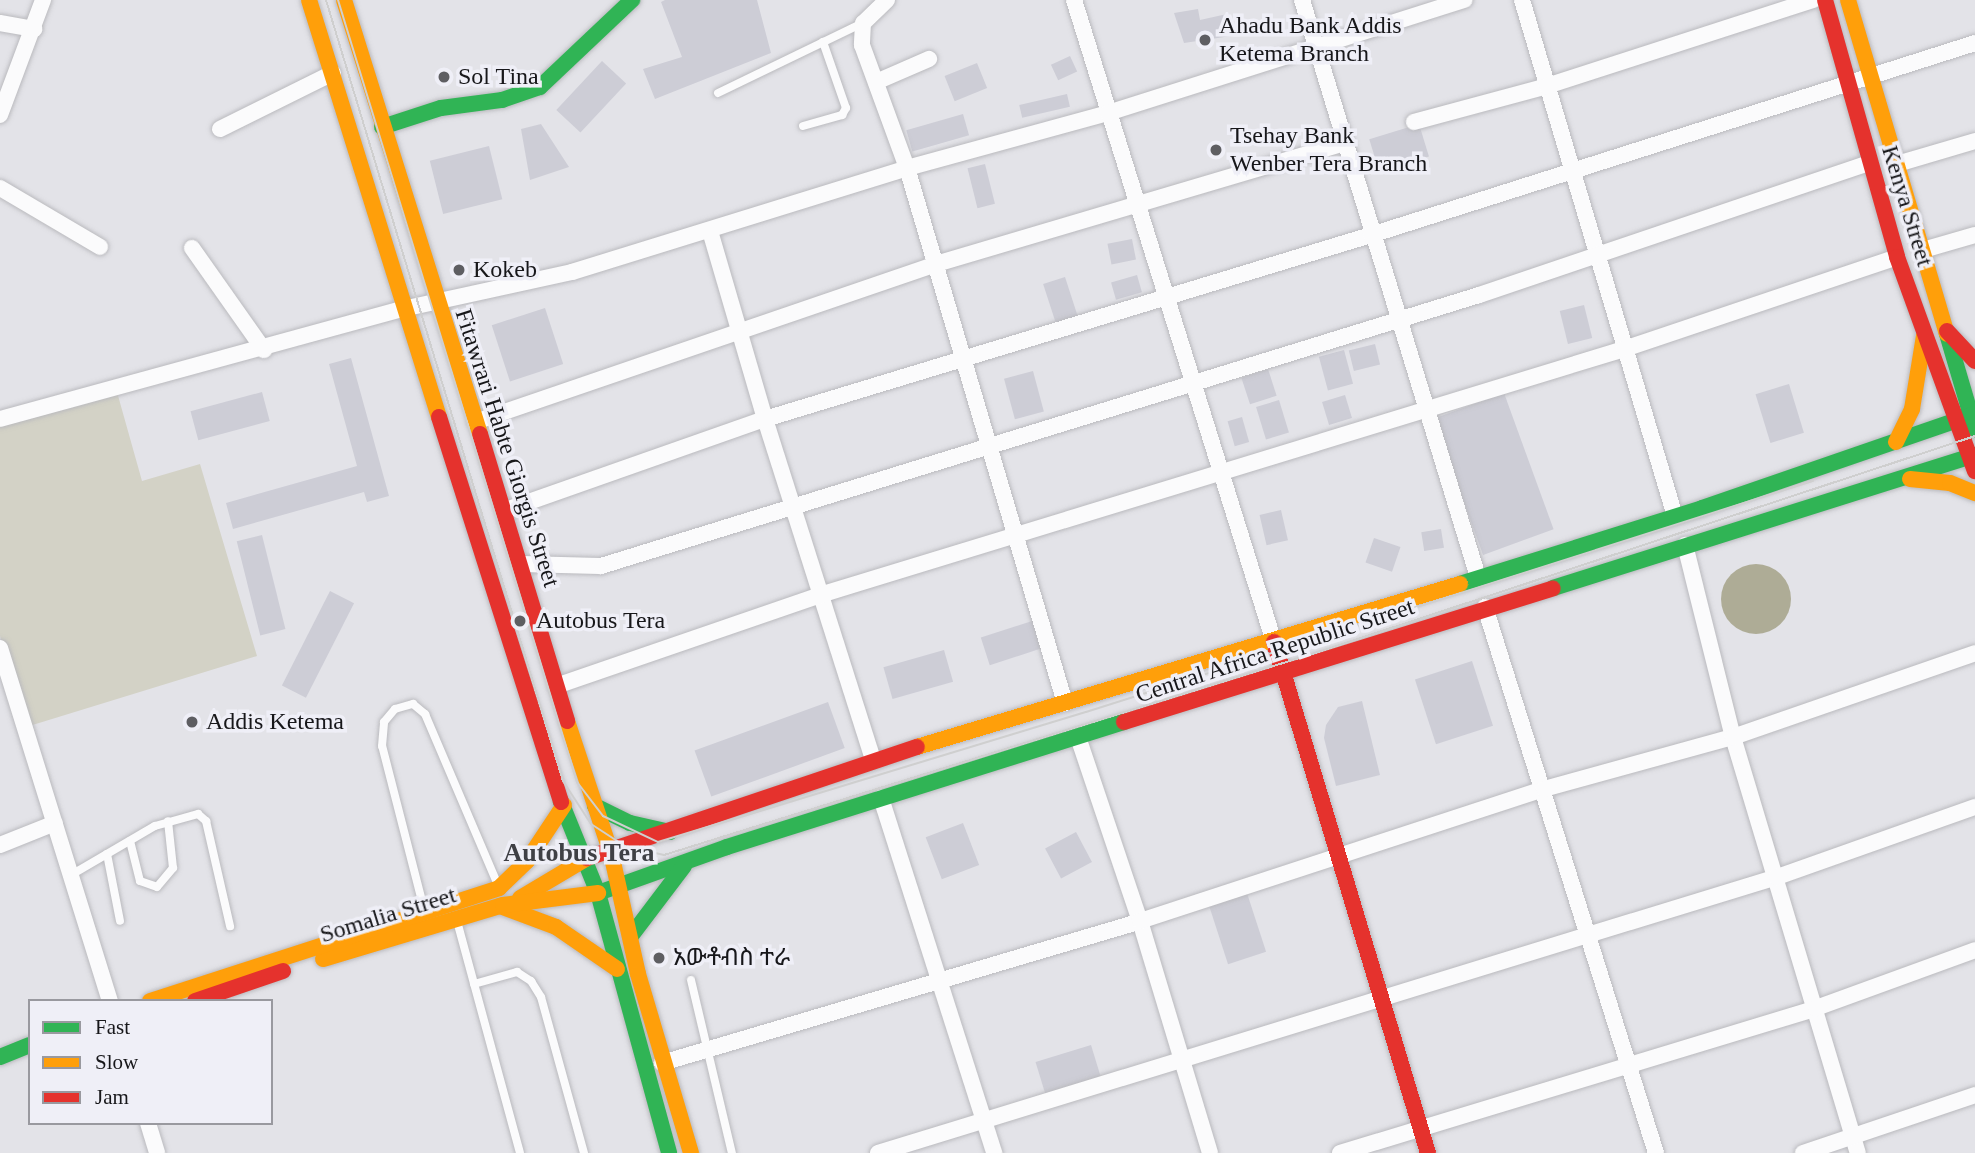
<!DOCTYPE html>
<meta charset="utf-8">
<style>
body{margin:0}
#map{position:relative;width:1975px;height:1153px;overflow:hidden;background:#e3e3e8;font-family:"Times New Roman","Noto Sans Ethiopic",serif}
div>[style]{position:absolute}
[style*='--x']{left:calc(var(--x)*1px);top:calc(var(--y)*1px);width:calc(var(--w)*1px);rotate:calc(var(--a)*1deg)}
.green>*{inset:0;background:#d3d2c6}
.water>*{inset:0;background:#aeac96}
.round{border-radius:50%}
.building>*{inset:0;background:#cdcdd6;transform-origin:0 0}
.roads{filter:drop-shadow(0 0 2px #bababe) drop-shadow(0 0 2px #bababe)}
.lane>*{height:8px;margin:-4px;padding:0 4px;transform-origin:4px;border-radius:4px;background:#fbfbfc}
.street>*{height:16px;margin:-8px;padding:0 8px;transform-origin:8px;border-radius:8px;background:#fbfbfc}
.fast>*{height:16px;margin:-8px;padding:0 8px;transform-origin:8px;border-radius:8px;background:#30b455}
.slow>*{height:16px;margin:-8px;padding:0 8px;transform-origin:8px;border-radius:8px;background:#ff9f0a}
.jam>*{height:16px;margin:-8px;padding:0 8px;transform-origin:8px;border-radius:8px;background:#e5322d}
.tram>*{height:2px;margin:-1px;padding:0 1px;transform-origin:1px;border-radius:1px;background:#cfcfcf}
.dots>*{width:19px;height:19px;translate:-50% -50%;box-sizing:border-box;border:4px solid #efeff7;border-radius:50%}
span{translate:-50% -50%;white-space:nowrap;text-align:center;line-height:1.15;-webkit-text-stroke:7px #efeff7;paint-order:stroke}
.poi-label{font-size:24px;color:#17171a}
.left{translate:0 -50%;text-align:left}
.street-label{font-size:24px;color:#17171a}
.neighbourhood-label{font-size:26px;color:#3f4045;font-weight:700}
.legend{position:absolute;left:28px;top:999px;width:245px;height:126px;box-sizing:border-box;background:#efeff7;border:2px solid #99999f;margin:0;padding:9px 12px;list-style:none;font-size:21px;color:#17171a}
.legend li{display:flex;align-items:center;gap:14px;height:35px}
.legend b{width:35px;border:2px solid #99999f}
</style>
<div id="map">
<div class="green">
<div style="clip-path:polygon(117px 392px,142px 481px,200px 464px,257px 656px,26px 727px,0 636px,0 422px)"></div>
</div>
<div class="water">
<div class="round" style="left:1721px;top:564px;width:70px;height:70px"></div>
</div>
<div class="building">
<div style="clip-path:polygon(665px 0,757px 0,771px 53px,655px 99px,643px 69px,682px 57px,661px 2px)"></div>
<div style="clip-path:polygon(1198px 9px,1200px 20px,1227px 14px,1231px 36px,1184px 43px,1174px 13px)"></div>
<div style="left:1070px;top:56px;width:17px;height:21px;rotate:65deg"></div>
<div style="left:602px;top:61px;width:33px;height:67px;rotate:43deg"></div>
<div style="left:977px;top:63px;width:27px;height:35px;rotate:68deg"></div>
<div style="left:1067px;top:94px;width:13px;height:49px;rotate:77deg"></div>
<div style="left:963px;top:114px;width:22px;height:59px;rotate:74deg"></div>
<div style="clip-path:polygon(541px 124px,569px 167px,530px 180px,521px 129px)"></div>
<div style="left:1419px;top:124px;width:34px;height:52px;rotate:73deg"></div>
<div style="left:489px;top:146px;width:55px;height:61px;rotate:76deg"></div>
<div style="left:985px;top:164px;width:41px;height:18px;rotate:76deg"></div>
<div style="left:1132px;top:239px;width:21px;height:25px;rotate:79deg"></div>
<div style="left:1137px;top:275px;width:18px;height:27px;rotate:74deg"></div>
<div style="left:1065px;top:277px;width:41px;height:23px;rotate:72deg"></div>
<div style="left:1584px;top:305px;width:34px;height:25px;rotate:76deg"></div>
<div style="left:545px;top:308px;width:59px;height:56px;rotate:72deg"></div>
<div style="left:1375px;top:344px;width:21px;height:27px;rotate:76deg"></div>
<div style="left:1344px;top:350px;width:35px;height:26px;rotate:75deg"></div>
<div style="clip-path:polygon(351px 358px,389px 496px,367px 502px,364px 492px,233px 529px,226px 503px,357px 466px,329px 364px)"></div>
<div style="left:1268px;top:369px;width:28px;height:28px;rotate:72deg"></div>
<div style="left:1033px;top:371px;width:42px;height:30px;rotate:75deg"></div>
<div style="left:1789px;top:384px;width:51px;height:35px;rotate:73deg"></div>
<div style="left:262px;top:392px;width:30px;height:74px;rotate:75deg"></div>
<div style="left:1504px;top:393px;width:145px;height:75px;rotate:70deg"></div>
<div style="left:1345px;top:395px;width:24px;height:24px;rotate:73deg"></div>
<div style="left:1279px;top:400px;width:34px;height:24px;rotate:73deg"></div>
<div style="left:1242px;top:417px;width:26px;height:15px;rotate:74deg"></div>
<div style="left:1281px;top:510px;width:31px;height:22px;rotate:77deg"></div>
<div style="left:1441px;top:529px;width:19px;height:20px;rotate:81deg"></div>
<div style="left:262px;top:535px;width:97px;height:26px;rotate:76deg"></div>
<div style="left:1374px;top:538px;width:28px;height:26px;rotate:19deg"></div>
<div style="left:330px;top:591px;width:27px;height:106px;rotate:27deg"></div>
<div style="left:1035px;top:620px;width:29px;height:57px;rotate:72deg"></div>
<div style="left:944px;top:650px;width:33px;height:63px;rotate:74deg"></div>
<div style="left:1472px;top:661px;width:68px;height:60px;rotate:72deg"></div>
<div style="clip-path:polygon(1362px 701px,1380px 775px,1336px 786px,1324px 738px,1326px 725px,1338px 707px)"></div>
<div style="left:828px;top:702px;width:49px;height:142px;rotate:70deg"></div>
<div style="left:963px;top:823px;width:45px;height:40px;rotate:69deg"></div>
<div style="left:1076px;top:832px;width:34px;height:35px;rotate:62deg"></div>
<div style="left:1246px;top:890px;width:65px;height:40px;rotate:72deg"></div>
<div style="left:1091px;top:1045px;width:44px;height:58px;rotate:73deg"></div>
</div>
<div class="roads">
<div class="lane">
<div style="--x:718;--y:93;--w:161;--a:-25.8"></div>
<div style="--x:803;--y:126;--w:41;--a:-15.8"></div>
<div style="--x:842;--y:115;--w:8;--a:-60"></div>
<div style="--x:846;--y:108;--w:70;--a:-109.2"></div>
<div style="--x:130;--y:841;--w:41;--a:76"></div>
<div style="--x:140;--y:881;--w:18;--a:19"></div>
<div style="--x:157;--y:887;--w:25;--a:-50"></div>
<div style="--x:173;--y:868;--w:47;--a:-96.1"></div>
<div style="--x:107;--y:854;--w:68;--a:79"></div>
<div style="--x:71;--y:875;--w:97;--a:-30.3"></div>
<div style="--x:155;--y:826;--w:45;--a:-15.6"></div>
<div style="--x:198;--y:814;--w:11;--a:41"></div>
<div style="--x:206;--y:821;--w:108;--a:77.1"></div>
<div style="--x:424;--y:909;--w:168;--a:-104.4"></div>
<div style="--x:382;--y:746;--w:24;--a:-85"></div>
<div style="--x:384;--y:722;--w:17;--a:-50"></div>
<div style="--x:395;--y:709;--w:19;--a:-16"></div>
<div style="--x:413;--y:704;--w:16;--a:40"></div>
<div style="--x:425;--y:714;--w:184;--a:66.9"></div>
<div style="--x:457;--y:921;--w:240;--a:74.8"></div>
<div style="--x:691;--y:980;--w:178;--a:76.7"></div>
<div style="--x:474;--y:984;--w:45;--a:-15.6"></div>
<div style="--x:517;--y:972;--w:17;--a:33"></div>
<div style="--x:531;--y:981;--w:19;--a:58"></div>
<div style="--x:541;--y:997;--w:162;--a:74.6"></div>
</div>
<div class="street">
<div style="--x:887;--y:0;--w:33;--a:136"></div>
<div style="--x:863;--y:23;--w:22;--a:93"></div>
<div style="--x:862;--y:45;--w:131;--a:69.9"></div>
<div style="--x:907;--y:168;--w:558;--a:73.55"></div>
<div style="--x:1074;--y:0;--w:672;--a:72.7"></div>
<div style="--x:1302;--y:0;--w:603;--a:73.04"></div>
<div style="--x:1522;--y:0;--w:535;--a:73.5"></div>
<div style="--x:0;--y:23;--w:35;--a:10"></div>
<div style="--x:876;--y:82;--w:58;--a:-23.5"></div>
<div style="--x:0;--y:115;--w:123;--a:-69.5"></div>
<div style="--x:1414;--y:122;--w:138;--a:-15.1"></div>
<div style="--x:1547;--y:86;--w:280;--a:-17.9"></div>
<div style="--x:220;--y:129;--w:126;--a:-26.4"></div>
<div style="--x:1897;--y:164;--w:81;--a:-16.4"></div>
<div style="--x:0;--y:188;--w:116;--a:30.5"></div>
<div style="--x:710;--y:231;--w:196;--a:73.7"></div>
<div style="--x:765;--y:419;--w:358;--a:72.4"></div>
<div style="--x:192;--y:248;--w:125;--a:54.8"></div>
<div style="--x:1923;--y:250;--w:54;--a:-16.1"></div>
<div style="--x:0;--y:419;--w:422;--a:-15.3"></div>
<div style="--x:407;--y:308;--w:169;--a:-12.3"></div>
<div style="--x:572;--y:272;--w:351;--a:-17.2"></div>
<div style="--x:907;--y:168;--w:208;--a:-15.3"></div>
<div style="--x:1108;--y:113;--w:374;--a:-17.6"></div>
<div style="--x:475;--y:422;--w:487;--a:-18.9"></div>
<div style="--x:936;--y:264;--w:426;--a:-16.5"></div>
<div style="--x:506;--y:510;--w:275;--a:-19.4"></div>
<div style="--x:765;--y:419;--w:633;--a:-16.89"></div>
<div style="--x:1371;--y:235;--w:634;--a:-17.63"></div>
<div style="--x:1685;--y:545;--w:198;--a:76"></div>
<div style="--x:1733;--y:737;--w:434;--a:73.3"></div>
<div style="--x:521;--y:564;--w:80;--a:1.4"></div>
<div style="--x:601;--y:566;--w:919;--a:-17.15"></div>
<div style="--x:1479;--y:295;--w:413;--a:-18.7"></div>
<div style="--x:1485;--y:607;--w:572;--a:72.61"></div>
<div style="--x:0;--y:648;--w:370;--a:72.7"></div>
<div style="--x:556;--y:686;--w:279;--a:-19"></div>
<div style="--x:820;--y:595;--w:841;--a:-17.01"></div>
<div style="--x:1624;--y:349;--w:288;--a:-18.6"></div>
<div style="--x:1078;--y:737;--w:194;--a:71.4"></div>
<div style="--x:1140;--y:921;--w:242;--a:73.2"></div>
<div style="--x:881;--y:798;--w:373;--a:72.3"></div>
<div style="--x:0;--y:845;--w:59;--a:-21.8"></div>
<div style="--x:662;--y:1063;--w:499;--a:-16.5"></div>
<div style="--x:1140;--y:921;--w:425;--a:-18.1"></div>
<div style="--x:1544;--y:789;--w:196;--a:-15.4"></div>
<div style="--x:1733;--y:737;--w:256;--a:-19.1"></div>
<div style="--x:148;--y:1123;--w:31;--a:73"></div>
<div style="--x:878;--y:1153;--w:940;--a:-17.07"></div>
<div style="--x:1777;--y:877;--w:210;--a:-19.5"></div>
<div style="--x:1340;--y:1153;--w:498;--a:-16.9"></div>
<div style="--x:1816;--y:1008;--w:169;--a:-20"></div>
<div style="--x:1803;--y:1153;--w:182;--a:-18.6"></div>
</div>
<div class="fast">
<div style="--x:382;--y:127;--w:62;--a:-17.9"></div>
<div style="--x:441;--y:108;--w:62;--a:-7.5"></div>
<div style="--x:502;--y:100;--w:40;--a:-18.9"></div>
<div style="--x:540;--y:87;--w:127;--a:-43.4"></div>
<div style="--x:1947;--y:334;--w:99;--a:73.6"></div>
<div style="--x:1460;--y:584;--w:254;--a:-17.4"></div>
<div style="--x:1702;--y:508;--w:289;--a:-19"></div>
<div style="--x:1553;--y:588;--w:442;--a:-17.5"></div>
<div style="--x:561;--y:802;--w:98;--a:67.9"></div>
<div style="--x:598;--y:893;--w:270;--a:74.7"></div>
<div style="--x:595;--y:806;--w:39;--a:26"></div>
<div style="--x:630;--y:823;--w:41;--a:12.7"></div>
<div style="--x:598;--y:893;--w:137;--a:-19.6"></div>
<div style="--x:727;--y:847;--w:416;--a:-17.5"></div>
<div style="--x:631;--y:936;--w:88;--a:-52.9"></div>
<div style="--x:0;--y:1057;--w:32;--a:-22"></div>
</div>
<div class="slow">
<div style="--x:309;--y:0;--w:437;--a:72.7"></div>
<div style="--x:344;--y:0;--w:455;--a:72.6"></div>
<div style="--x:1848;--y:0;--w:348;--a:73.5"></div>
<div style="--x:1896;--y:442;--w:37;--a:-64"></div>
<div style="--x:1912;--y:409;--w:74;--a:-80.7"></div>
<div style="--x:1910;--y:479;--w:40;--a:5.7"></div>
<div style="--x:1950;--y:483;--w:27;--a:22"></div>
<div style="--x:567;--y:721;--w:139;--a:71.6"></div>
<div style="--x:611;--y:853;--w:124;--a:77.4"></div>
<div style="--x:638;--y:974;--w:187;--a:73.5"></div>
<div style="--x:917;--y:747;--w:567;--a:-16.71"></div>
<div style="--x:520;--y:898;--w:78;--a:-30.8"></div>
<div style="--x:500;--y:906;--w:60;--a:20.6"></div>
<div style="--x:556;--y:927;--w:74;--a:34.5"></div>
<div style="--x:323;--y:959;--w:188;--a:-16.7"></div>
<div style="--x:503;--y:905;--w:96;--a:-7.2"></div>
<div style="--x:150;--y:1001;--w:367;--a:-17.9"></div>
<div style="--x:499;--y:888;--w:39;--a:-44"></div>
<div style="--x:527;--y:861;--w:67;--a:-56.5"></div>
</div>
<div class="jam">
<div style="--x:1825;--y:0;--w:267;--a:74.3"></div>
<div style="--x:1897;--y:257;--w:228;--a:70"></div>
<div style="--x:1947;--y:331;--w:41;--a:47"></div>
<div style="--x:439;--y:417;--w:404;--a:72.4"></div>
<div style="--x:480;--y:434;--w:300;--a:73.1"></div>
<div style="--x:1274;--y:642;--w:534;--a:73.23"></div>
<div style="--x:1124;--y:722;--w:449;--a:-17.3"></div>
<div style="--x:587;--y:858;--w:348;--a:-18.6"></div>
<div style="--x:195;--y:1001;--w:93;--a:-18.8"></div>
</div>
</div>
<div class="tram">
<div style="--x:326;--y:0;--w:816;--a:73.12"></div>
<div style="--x:563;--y:781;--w:51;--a:56.9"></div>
<div style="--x:591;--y:824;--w:40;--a:32.9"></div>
<div style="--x:625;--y:846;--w:40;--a:13"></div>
<div style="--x:664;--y:855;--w:675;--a:-17.23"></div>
<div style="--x:1309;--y:655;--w:701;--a:-18.2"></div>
<div style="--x:338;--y:0;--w:818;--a:73.01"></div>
<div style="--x:577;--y:782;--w:43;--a:52.6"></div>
<div style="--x:603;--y:816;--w:61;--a:25.3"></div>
<div style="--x:658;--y:842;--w:447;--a:-16.9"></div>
<div style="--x:1086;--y:712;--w:763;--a:-17.63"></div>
</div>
<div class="dots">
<div style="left:1205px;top:40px;background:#5e5e62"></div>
<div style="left:444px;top:77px;background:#5e5e62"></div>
<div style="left:1216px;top:150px;background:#5e5e62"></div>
<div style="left:459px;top:270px;background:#5e5e62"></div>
<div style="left:520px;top:621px;background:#5e5e62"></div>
<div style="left:192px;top:722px;background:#5e5e62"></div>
<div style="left:659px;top:958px;background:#5e5e62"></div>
</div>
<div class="poi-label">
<span class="left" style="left:1219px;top:40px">Ahadu Bank Addis<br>Ketema Branch</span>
<span class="left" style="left:458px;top:77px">Sol Tina</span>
<span class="left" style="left:1230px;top:150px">Tsehay Bank<br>Wenber Tera Branch</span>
<span class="left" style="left:473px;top:270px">Kokeb</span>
<span class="left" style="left:536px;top:621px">Autobus Tera</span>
<span class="left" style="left:206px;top:722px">Addis Ketema</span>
<span class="left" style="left:673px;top:958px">አውቶብስ ተራ</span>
</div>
<div class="street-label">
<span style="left:1907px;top:206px;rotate:73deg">Kenya Street</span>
<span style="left:507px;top:448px;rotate:72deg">Fitawrari Habte Giorgis Street</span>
<span style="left:1275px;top:651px;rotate:-18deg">Central Africa Republic Street</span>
<span style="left:388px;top:915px;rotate:-17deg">Somalia Street</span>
</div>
<div class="neighbourhood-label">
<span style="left:579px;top:853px">Autobus Tera</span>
</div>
<ul class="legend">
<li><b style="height:9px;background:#30b455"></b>Fast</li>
<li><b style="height:9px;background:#ff9f0a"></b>Slow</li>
<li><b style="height:9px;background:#e5322d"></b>Jam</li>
</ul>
</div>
